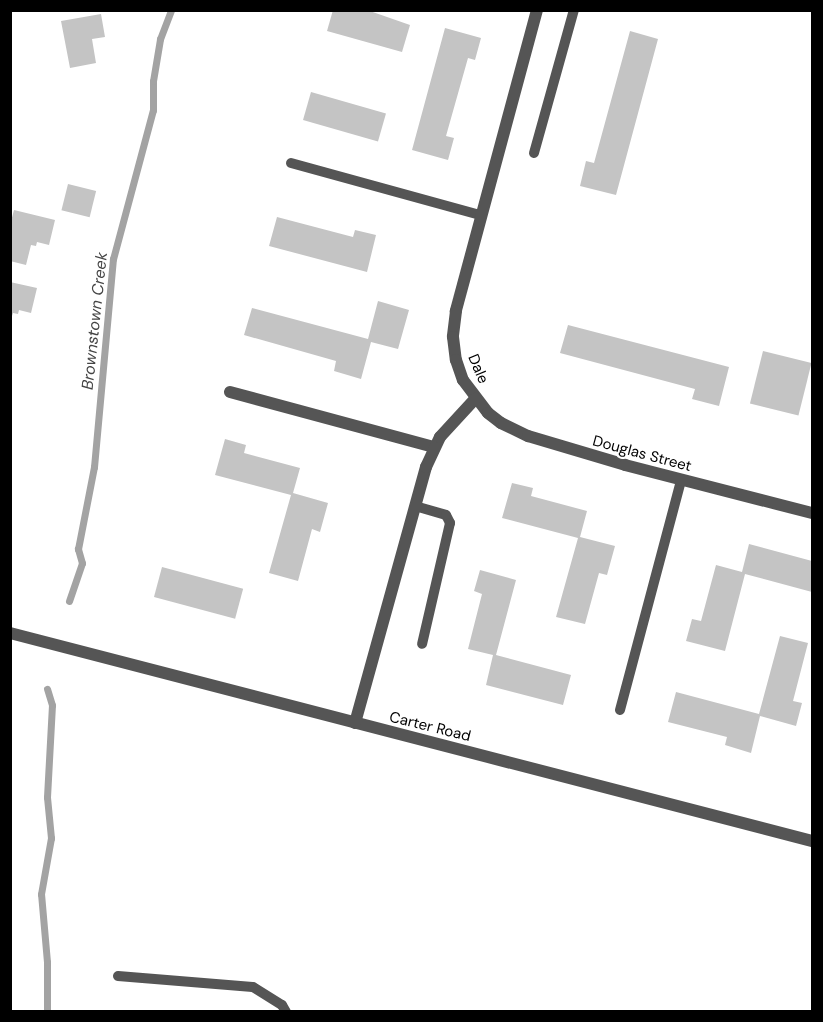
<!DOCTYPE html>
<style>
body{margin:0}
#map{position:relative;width:823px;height:1022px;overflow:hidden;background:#fff;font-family:"DM Sans",sans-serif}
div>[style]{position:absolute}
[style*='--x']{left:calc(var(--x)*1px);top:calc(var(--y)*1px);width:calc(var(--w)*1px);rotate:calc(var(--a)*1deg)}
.stream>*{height:7px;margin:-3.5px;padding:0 3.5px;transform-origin:3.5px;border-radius:3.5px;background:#a3a3a3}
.building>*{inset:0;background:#c4c4c4;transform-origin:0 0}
.service>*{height:10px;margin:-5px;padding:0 5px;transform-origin:5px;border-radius:5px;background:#555}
.minor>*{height:12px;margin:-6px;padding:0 6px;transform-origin:6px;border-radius:6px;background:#555}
span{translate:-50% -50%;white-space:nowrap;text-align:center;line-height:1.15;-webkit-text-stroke:4.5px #fff;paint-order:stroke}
.street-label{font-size:15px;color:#000}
.water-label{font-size:16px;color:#444;font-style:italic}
.frame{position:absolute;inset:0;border:12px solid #000;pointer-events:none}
</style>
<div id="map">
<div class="stream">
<div style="--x:69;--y:601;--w:40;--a:-71.1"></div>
<div style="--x:82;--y:563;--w:15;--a:-106"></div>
<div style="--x:78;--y:549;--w:84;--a:-79"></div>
<div style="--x:94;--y:467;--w:209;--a:-84.8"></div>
<div style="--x:113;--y:259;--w:154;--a:-75"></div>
<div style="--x:153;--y:110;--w:29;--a:-90"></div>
<div style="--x:153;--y:81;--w:43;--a:-80.5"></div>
<div style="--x:160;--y:39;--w:31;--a:-69"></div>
<div style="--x:47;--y:1012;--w:50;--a:-90"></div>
<div style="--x:47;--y:962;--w:68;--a:-95"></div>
<div style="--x:41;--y:894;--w:57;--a:-79.9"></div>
<div style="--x:51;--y:838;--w:41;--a:-95.6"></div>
<div style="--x:47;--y:797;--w:92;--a:-86.9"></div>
<div style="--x:52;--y:705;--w:17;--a:-107"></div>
</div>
<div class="building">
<div style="clip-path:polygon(333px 10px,367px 10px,410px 25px,402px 52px,327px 31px)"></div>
<div style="clip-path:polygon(101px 14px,105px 37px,92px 39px,96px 63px,70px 68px,61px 21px)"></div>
<div style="clip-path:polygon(445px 28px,481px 38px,475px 60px,468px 58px,446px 136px,454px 138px,448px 160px,412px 150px)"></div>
<div style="clip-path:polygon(630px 31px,658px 39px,616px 195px,580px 186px,586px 161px,594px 163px)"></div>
<div style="left:311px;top:92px;width:78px;height:29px;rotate:16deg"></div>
<div style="left:68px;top:184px;width:29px;height:27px;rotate:14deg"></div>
<div style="clip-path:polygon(14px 210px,55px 220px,49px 245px,37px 242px,36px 246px,31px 245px,26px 265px,10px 261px,10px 225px)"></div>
<div style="clip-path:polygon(277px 217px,353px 237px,355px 230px,376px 235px,367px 272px,269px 246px)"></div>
<div style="clip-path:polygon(10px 282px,37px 288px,31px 313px,19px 310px,18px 314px,13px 313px,11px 319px)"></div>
<div style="clip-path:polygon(378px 301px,409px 310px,398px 349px,371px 342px,361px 379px,334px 371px,336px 361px,244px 335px,252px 308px,368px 339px)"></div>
<div style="clip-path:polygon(568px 325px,729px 367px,719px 406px,692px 399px,695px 389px,560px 353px)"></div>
<div style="left:763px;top:351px;width:50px;height:54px;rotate:14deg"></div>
<div style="clip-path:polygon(225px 439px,246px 445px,244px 453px,300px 468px,293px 493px,328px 503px,320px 532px,312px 529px,298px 581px,269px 573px,291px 495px,215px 475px)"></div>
<div style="clip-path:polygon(512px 483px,533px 488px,531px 496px,587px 511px,580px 537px,615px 546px,607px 575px,599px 573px,585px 624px,556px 617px,578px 538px,502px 518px)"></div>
<div style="clip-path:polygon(749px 544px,812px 561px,812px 592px,745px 574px,725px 651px,686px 641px,692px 619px,701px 621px,716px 565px,742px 572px)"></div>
<div style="left:162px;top:567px;width:84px;height:31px;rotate:15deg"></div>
<div style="clip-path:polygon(480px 570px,516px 580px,496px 655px,571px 675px,563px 705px,486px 685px,493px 655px,468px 649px,482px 594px,474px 591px)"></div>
<div style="clip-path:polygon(780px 636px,808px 643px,793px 701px,802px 703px,796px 726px,760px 716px,751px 753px,725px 745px,727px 737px,668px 722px,676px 692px,759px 714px)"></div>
</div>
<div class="service">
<div style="--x:534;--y:153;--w:148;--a:-74.4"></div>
<div style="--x:291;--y:163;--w:196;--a:15.4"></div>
<div style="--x:415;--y:506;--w:32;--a:16"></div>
<div style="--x:446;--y:515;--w:9;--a:63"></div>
<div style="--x:450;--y:523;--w:124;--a:103"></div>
<div style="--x:620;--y:710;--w:238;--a:-75.1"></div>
<div style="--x:118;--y:976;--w:135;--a:4.7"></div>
<div style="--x:253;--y:987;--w:34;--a:32"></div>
<div style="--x:282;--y:1005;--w:8;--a:60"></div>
</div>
<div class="minor">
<div style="--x:537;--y:10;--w:312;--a:105.1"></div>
<div style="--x:456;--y:311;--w:26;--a:97"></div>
<div style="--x:453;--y:337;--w:23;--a:83"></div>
<div style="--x:456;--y:360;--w:21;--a:71"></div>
<div style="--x:463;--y:380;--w:41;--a:52.9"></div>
<div style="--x:488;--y:413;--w:16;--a:38"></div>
<div style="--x:501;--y:423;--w:30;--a:26"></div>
<div style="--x:528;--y:436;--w:101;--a:16.6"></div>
<div style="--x:625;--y:465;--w:193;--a:14.4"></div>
<div style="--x:230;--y:392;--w:211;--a:15.1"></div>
<div style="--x:10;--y:633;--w:829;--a:14.54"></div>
<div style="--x:355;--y:723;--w:266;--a:-74.5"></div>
<div style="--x:426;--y:467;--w:33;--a:-65"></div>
<div style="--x:440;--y:437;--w:52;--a:-47.4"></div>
</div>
<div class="street-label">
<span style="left:478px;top:369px;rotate:67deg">Dale</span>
<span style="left:642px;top:454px;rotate:15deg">Douglas Street</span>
<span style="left:430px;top:727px;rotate:14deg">Carter Road</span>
</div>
<div class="water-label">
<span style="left:95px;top:321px;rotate:-84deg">Brownstown Creek</span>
</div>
<div class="frame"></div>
</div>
